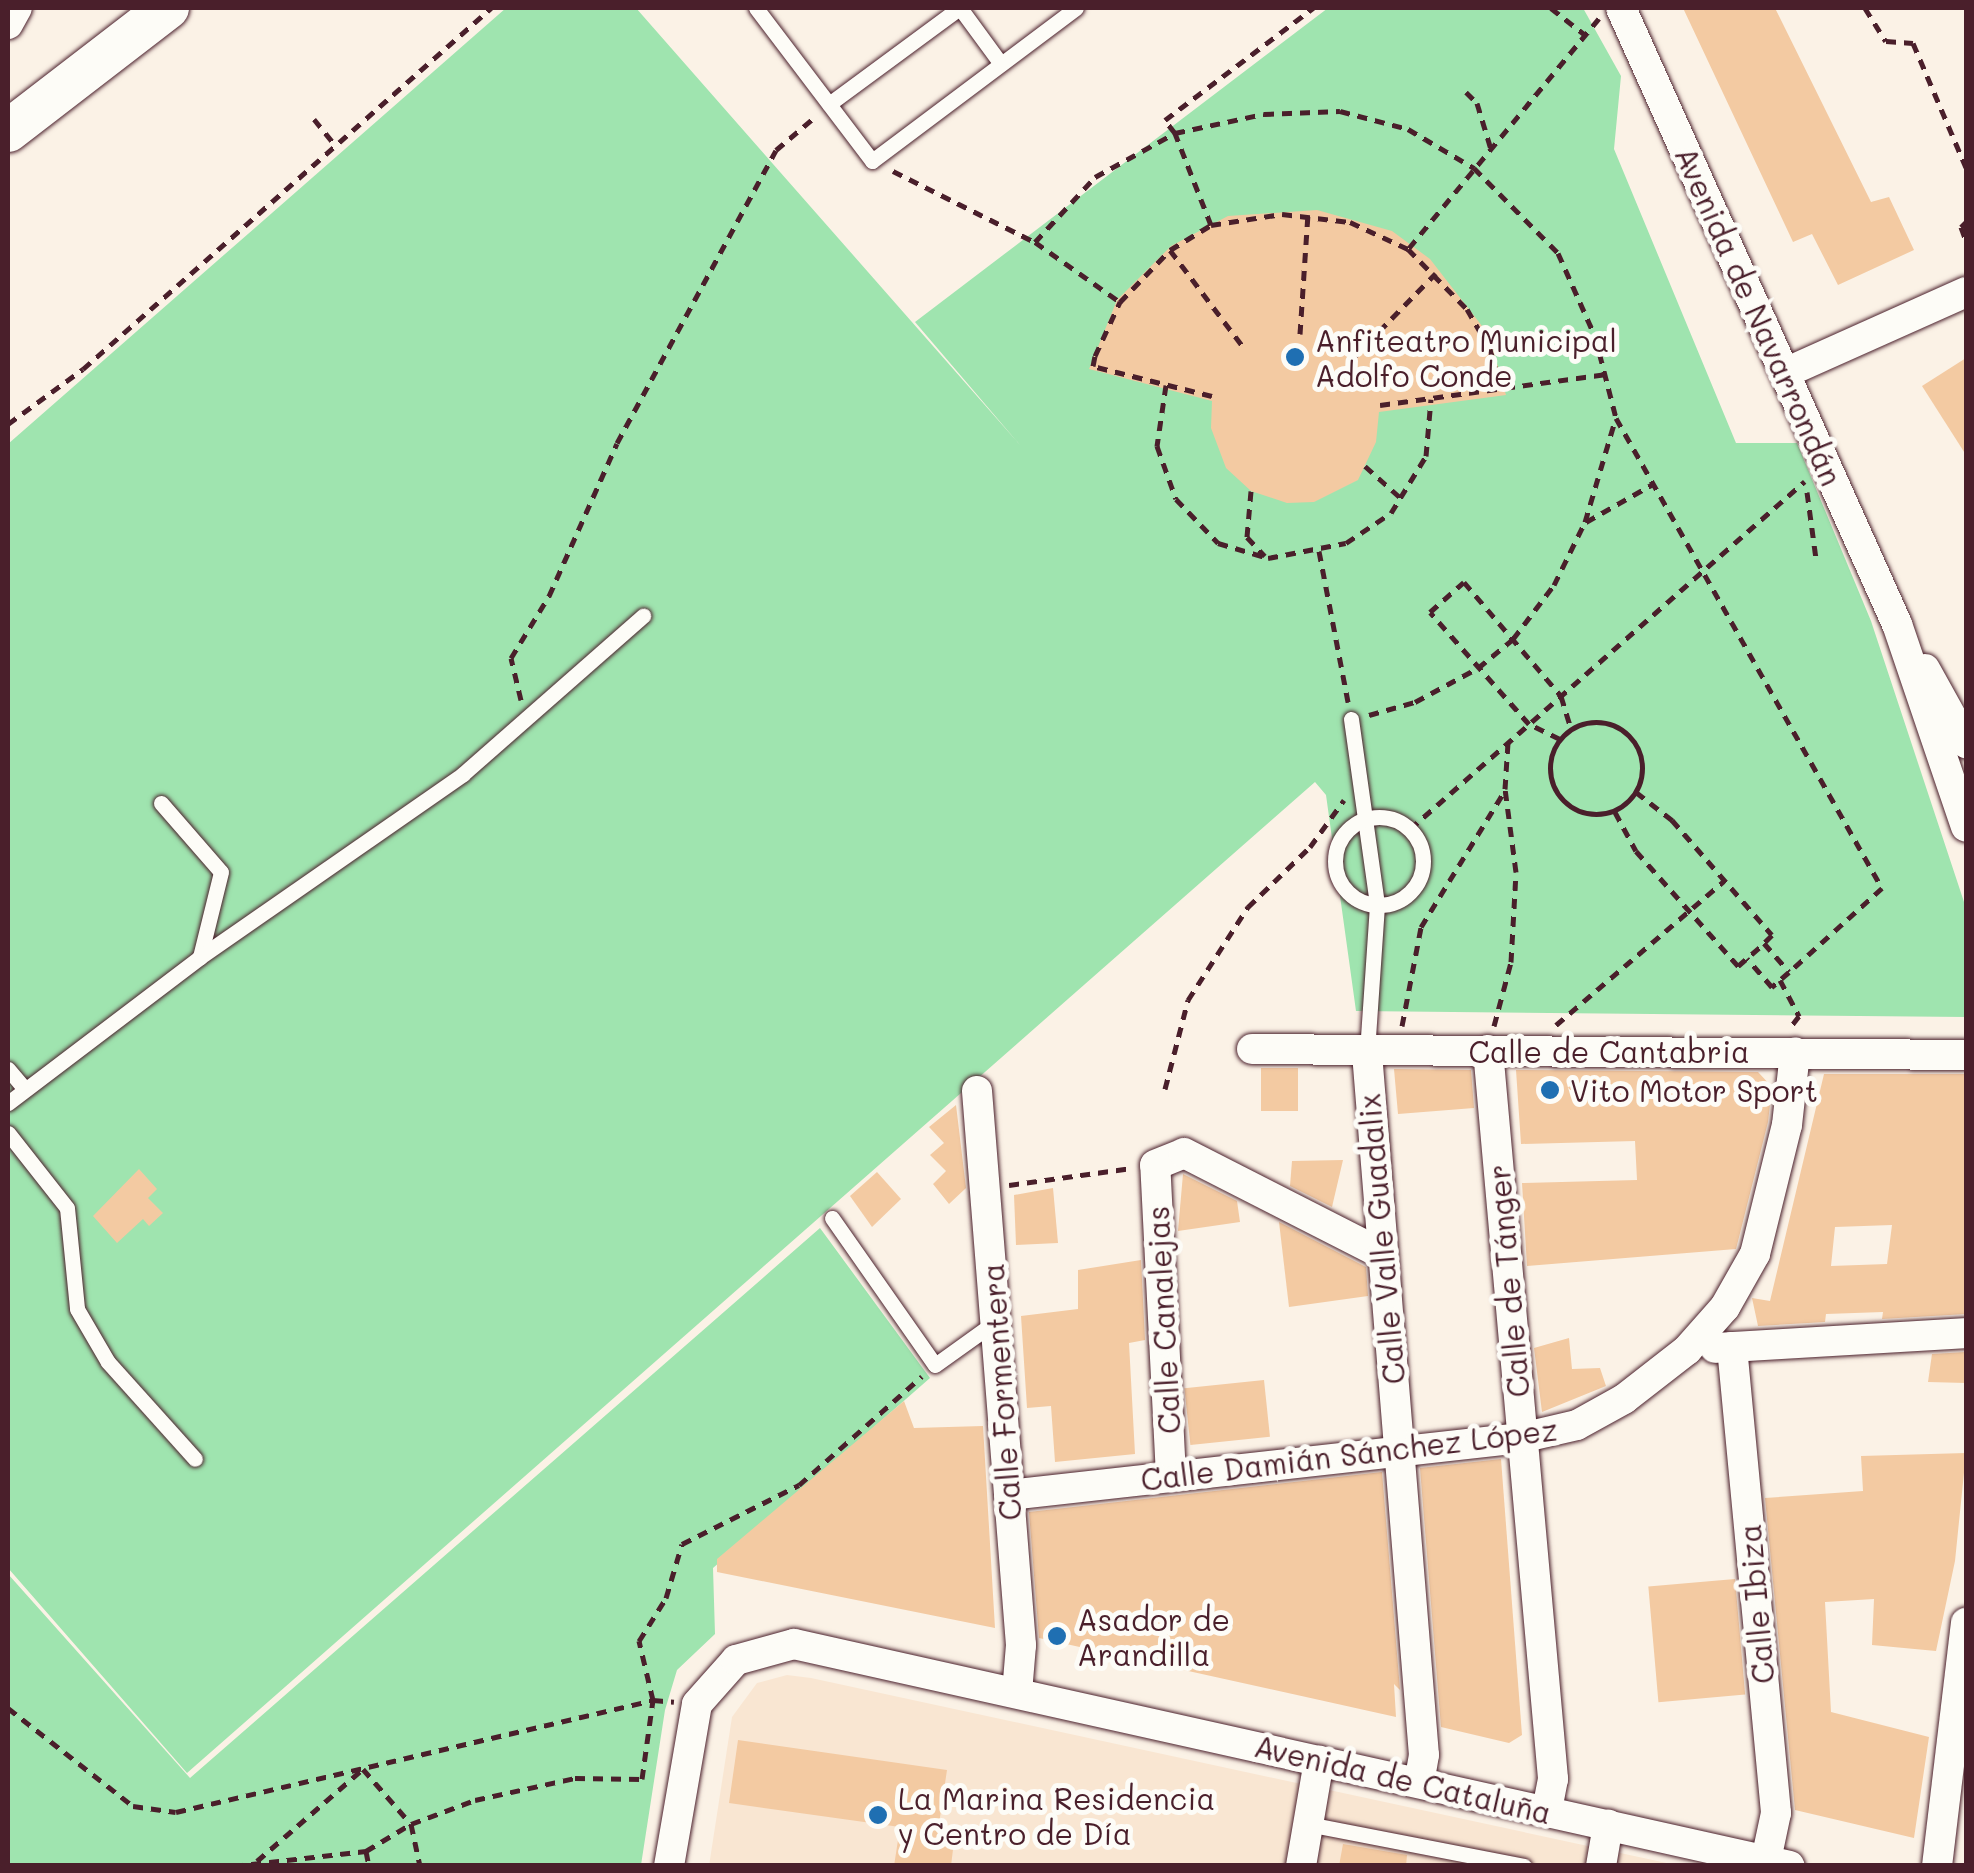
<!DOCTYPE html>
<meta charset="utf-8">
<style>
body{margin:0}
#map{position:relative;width:1974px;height:1873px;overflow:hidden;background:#fbf2e6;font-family:Mali,sans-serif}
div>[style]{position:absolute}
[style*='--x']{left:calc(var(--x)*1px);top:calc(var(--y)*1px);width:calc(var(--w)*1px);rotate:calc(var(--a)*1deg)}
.built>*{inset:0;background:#f9e6d2}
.green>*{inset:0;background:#9fe4af}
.building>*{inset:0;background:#f3caa2;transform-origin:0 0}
.path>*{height:5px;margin-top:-2.5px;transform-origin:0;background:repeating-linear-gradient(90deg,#4a1f2b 0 10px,transparent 0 18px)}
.path>.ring{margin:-2.5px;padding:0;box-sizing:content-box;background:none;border:5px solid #4a1f2b;border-radius:50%}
.roads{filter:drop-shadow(0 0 2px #4a1f2b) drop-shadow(0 0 2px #4a1f2b)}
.service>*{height:15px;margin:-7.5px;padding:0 7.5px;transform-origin:7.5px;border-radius:7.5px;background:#fdfcf7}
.service>.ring{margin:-7.5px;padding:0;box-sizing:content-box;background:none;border:15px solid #fdfcf7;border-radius:50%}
.minor>*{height:30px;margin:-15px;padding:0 15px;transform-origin:15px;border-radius:15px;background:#fdfcf7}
.secondary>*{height:42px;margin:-21px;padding:0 21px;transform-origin:21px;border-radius:21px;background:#fdfcf7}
.dots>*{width:28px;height:28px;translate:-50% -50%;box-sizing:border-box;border:5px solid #fdfcf7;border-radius:50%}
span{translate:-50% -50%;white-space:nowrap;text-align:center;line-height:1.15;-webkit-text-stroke:10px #fdfcf7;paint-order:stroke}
.street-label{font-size:30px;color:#4a1f2b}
.poi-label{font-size:30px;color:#4a1f2b}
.left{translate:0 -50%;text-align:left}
.frame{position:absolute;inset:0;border:10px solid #4a1f2b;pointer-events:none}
</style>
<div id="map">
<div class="built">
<div style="clip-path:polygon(787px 1675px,811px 1678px,1676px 1865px,709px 1866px,732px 1717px,757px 1683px)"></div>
</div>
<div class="green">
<div style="clip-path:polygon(506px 8px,636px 8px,1020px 445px,915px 322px,1328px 8px,1583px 8px,1621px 76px,1614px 149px,1736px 443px,1797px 443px,1871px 621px,1966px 908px,1966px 1017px,1356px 1011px,1326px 795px,1315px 782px,187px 1773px,8px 1568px,8px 444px)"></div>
<div style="clip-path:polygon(820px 1228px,930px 1378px,713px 1568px,715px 1634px,677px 1670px,665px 1710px,641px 1865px,8px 1865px,8px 1574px,190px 1778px)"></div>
</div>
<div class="building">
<div style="clip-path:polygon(1683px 8px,1775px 8px,1871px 202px,1889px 197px,1914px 250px,1838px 285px,1812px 234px,1793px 242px)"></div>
<div style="clip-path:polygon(1317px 210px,1392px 231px,1430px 259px,1489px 335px,1506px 395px,1379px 412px,1376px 442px,1358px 480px,1314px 502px,1287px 503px,1251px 491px,1226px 468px,1211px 428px,1212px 401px,1089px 369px,1117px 300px,1171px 246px,1228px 216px)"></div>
<div style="clip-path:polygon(1966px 358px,1966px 455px,1922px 386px)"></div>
<div style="left:1261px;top:1068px;width:37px;height:43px"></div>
<div style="clip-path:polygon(1394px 1069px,1471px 1070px,1474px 1108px,1398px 1114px)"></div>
<div style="clip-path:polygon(1516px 1070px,1758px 1072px,1772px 1087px,1768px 1122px,1736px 1249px,1527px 1266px,1522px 1183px,1637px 1180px,1635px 1141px,1521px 1144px)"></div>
<div style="clip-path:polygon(evenodd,1824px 1074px,1966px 1074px,1966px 1314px,1882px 1319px,1883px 1312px,1826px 1314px,1825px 1322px,1758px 1326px,1752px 1298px,1770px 1301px,1824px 1074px,1892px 1225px,1887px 1264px,1831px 1266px,1835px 1227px,1892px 1225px)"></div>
<div style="clip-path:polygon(956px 1105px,966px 1188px,949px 1204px,933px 1184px,946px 1171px,930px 1155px,944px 1143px,929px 1127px)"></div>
<div style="clip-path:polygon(1343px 1160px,1332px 1207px,1290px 1186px,1292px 1161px)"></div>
<div style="clip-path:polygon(139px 1169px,157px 1189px,148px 1198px,163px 1213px,149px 1226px,143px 1219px,117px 1243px,93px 1216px)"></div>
<div style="clip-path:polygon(877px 1172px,901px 1199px,872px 1227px,850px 1196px)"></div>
<div style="clip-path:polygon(1183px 1174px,1237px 1201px,1240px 1222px,1178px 1231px)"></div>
<div style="clip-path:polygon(1053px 1188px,1058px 1243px,1016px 1245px,1014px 1195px)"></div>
<div style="clip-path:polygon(1279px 1222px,1366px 1267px,1368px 1296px,1289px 1307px)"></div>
<div style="clip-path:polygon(1141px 1260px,1145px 1340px,1129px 1343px,1135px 1454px,1055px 1462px,1051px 1406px,1027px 1408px,1021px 1316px,1078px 1309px,1078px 1270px)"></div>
<div style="clip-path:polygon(1569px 1338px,1572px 1369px,1600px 1368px,1606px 1386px,1542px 1412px,1534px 1348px)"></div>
<div style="clip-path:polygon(1966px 1352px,1966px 1383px,1928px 1382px,1932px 1354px)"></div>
<div style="left:1264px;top:1380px;width:57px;height:80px;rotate:84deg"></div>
<div style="clip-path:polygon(904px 1401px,914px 1428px,983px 1426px,995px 1628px,717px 1572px,717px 1559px)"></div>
<div style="clip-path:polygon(1966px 1453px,1955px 1561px,1936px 1651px,1872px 1645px,1874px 1599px,1825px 1602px,1831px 1712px,1929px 1737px,1914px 1838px,1795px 1810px,1765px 1498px,1863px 1491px,1861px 1456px)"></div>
<div style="clip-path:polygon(1501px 1459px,1522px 1735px,1509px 1743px,1441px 1727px,1420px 1468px)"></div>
<div style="clip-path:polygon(1382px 1472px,1400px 1690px,1394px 1684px,1396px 1717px,1039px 1638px,1029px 1512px)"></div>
<div style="left:1735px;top:1579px;width:116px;height:87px;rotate:85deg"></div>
<div style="clip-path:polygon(738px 1740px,947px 1770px,938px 1831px,955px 1833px,951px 1866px,894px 1866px,900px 1827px,729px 1803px)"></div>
<div style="clip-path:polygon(1343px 1844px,1407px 1855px,1406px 1866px,1339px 1866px)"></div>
</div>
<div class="path">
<div style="--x:1551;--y:8;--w:42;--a:38.2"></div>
<div style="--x:1865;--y:8;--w:39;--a:58"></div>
<div style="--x:1886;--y:41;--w:27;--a:4"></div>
<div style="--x:1913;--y:43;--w:135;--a:66.9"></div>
<div style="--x:1466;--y:92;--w:16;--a:45"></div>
<div style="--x:1477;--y:103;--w:48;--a:73.1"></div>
<div style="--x:314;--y:119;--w:33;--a:51"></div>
<div style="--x:893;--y:171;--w:159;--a:26.6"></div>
<div style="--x:1035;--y:242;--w:88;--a:-47.3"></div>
<div style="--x:1095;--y:177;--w:91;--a:-28.8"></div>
<div style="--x:1175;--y:133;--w:16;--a:-128"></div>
<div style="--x:1165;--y:120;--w:186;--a:-37.1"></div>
<div style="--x:1966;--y:222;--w:7;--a:135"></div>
<div style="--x:1961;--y:227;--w:15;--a:70"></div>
<div style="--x:1211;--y:225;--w:99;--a:-111.4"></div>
<div style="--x:1175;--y:133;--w:91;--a:-12.1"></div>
<div style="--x:1264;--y:114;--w:76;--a:-2.3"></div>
<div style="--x:1340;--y:111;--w:70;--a:14.8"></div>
<div style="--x:1408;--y:129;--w:77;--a:30.6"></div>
<div style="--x:1474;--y:168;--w:120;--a:45.3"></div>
<div style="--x:1558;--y:253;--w:91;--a:66"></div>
<div style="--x:1595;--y:336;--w:85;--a:75.6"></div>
<div style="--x:1616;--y:418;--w:540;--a:60.49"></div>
<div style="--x:1882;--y:888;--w:125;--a:137.9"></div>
<div style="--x:1035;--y:242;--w:104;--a:35.2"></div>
<div style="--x:1409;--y:248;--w:298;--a:-50.4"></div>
<div style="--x:1170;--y:250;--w:124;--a:52.9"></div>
<div style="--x:1300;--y:334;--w:119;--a:-86.2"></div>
<div style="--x:1354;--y:357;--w:117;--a:-45.7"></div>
<div style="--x:1166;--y:385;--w:62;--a:98.4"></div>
<div style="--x:1157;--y:446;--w:56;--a:70.3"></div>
<div style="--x:1176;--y:499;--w:61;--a:46.3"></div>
<div style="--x:1218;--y:543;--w:52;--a:16.7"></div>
<div style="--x:1268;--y:558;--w:79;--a:-10.9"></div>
<div style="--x:1346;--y:543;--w:54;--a:-33.7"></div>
<div style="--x:1391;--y:513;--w:67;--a:-58.4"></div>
<div style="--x:1426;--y:456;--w:57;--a:-85"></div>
<div style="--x:1212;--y:396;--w:123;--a:-165.9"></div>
<div style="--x:1093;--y:366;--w:10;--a:-79"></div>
<div style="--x:1095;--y:356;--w:60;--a:-65.2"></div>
<div style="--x:1120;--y:302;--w:72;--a:-46.1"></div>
<div style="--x:1170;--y:250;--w:48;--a:-31.4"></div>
<div style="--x:1211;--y:225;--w:72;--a:-8.8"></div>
<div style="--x:1282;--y:214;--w:68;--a:6.7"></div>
<div style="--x:1350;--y:222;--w:64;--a:25"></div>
<div style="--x:1408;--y:249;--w:84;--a:45.5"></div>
<div style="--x:1467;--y:309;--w:46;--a:60.1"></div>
<div style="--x:1490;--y:349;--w:41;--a:74.6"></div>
<div style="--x:1380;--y:405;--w:227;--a:-7.8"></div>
<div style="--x:8;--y:424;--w:93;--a:-36.3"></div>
<div style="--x:83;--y:369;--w:545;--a:-41.5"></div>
<div style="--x:1365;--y:466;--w:51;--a:41.8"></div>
<div style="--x:1251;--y:491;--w:46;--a:95"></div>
<div style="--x:1247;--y:537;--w:26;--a:47"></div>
<div style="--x:1807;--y:492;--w:68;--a:82.3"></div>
<div style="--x:1586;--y:522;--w:77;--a:-29.6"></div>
<div style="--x:1319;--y:551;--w:154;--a:79.1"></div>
<div style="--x:521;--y:700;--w:43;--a:-103.4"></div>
<div style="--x:511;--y:658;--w:73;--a:-58.5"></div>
<div style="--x:549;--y:596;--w:167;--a:-66"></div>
<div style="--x:617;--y:443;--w:333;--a:-61.5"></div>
<div style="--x:776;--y:150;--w:52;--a:-40.4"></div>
<div style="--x:1369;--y:715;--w:48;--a:-15.8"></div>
<div style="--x:1415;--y:702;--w:72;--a:-28.4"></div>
<div style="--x:1478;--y:668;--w:45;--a:-39.6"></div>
<div style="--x:1513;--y:639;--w:68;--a:-52.8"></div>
<div style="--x:1554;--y:585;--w:70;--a:-63.8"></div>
<div style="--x:1585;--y:522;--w:105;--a:-73.5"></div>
<div class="ring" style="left:1550px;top:722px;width:87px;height:87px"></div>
<div style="--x:1560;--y:739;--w:34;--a:-154"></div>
<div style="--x:1529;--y:724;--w:149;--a:-131.5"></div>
<div style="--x:1430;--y:612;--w:45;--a:-41.4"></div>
<div style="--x:1464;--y:582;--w:150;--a:49.6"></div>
<div style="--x:1561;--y:696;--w:34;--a:73"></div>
<div style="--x:1636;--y:792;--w:46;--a:37.9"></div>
<div style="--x:1672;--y:820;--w:152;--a:49"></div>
<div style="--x:1772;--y:935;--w:11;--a:135"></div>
<div style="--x:1764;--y:943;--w:38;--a:49"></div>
<div style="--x:1789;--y:972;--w:23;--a:139"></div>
<div style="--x:1772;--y:987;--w:38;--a:-131"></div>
<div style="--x:1615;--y:812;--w:44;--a:61.7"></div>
<div style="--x:1636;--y:851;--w:154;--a:48.4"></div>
<div style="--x:1738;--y:966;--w:35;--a:-41"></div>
<div style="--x:1410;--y:829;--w:526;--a:-41.38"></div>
<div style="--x:1780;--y:980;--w:41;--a:62.2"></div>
<div style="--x:1799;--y:1016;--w:11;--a:128"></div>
<div style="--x:1556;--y:1025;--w:221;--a:-40.6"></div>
<div style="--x:1402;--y:1026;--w:101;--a:-79.1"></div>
<div style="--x:1421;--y:927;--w:158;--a:-58.4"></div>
<div style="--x:1494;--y:1026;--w:66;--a:-75.1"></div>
<div style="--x:1511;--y:962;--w:90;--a:-86.8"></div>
<div style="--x:1516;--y:872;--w:84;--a:-97.5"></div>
<div style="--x:1505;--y:789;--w:46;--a:-86.3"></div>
<div style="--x:1165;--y:1089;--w:92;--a:-75.5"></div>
<div style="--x:1188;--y:1000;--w:111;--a:-57.2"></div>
<div style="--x:1248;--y:907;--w:86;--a:-44.1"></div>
<div style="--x:1310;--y:847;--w:58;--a:-54.1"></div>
<div style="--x:1009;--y:1185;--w:124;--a:-7.9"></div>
<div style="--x:8;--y:1708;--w:159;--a:38.1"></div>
<div style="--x:133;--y:1806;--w:43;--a:7.9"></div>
<div style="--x:176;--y:1812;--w:490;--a:-13.2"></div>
<div style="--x:653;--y:1700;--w:21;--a:5"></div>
<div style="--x:366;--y:1851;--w:15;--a:79"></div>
<div style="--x:257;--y:1861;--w:140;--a:-41"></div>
<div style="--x:363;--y:1769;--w:73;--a:48.9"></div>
<div style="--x:411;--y:1824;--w:43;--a:77.9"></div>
<div style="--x:233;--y:1866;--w:134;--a:-6.4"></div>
<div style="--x:366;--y:1851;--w:52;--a:-31"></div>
<div style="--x:411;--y:1824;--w:68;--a:-20.6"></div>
<div style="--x:475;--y:1800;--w:102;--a:-12.4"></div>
<div style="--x:575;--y:1778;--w:67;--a:0.9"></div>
<div style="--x:642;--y:1779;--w:80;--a:-82.1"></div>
<div style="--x:653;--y:1700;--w:61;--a:-103.3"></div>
<div style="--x:639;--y:1641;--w:51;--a:-57.9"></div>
<div style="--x:666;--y:1598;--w:56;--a:-73.5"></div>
<div style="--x:682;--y:1544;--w:131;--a:-26.8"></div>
<div style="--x:799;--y:1485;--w:164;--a:-41.5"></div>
</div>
<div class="roads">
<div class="service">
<div style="--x:756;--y:8;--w:192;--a:52.8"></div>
<div style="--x:872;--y:161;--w:255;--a:-36.9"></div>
<div style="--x:960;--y:8;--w:69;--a:53.8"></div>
<div style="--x:829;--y:104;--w:162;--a:-36.4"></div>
<div style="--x:1351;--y:719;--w:188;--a:82"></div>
<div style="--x:1377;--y:905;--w:148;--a:93.9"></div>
<div style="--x:161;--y:803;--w:91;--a:49"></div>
<div style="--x:221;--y:872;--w:88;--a:103.9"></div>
<div class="ring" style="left:1335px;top:817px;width:73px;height:73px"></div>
<div style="--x:8;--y:1069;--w:26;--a:50"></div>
<div style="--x:8;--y:1103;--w:241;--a:-37.2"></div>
<div style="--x:200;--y:957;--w:320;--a:-34.8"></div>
<div style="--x:463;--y:774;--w:240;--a:-41.3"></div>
<div style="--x:8;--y:1133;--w:95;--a:51.8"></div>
<div style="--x:67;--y:1208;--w:101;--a:84.3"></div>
<div style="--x:77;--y:1309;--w:61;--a:59.7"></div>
<div style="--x:108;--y:1362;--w:130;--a:48.1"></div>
<div style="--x:832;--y:1218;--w:179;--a:55"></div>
<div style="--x:935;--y:1365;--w:74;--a:-35.6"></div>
<div style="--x:1308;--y:1824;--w:220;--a:11"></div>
</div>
<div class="minor">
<div style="--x:1621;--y:8;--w:675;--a:65.87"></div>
<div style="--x:1897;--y:624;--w:214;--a:71.2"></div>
<div style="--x:8;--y:24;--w:18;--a:-61"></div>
<div style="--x:1785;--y:373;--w:198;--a:-24.1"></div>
<div style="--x:1925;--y:669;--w:85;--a:61"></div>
<div style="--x:1252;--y:1049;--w:714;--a:0.48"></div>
<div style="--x:1488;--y:1050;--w:732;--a:84.9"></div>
<div style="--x:1553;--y:1779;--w:33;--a:101"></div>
<div style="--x:1367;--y:1053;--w:704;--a:85.36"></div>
<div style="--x:1424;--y:1755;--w:28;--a:100"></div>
<div style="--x:977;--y:1091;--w:556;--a:85.46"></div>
<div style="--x:1021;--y:1645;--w:48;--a:94.8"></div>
<div style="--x:1732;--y:1347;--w:468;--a:84.6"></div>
<div style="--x:1776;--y:1813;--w:48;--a:102"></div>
<div style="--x:1715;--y:1348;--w:251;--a:-3.4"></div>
<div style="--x:1171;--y:1476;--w:311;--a:-92.9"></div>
<div style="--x:1155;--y:1165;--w:31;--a:-22"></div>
<div style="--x:1184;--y:1153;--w:222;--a:27"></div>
<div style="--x:1009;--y:1495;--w:515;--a:-6.35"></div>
<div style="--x:1521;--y:1438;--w:57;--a:-13.1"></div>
<div style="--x:1577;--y:1425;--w:54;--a:-29"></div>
<div style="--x:1624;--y:1399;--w:80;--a:-37.9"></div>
<div style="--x:1687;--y:1350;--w:57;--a:-48.5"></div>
<div style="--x:1725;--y:1307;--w:61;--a:-60.5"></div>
<div style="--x:1755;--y:1254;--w:133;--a:-76.1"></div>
<div style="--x:1787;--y:1125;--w:73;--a:-83.7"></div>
<div style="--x:669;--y:1866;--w:164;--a:-80.2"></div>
<div style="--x:697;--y:1704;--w:59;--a:-48.4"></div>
<div style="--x:736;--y:1660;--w:60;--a:-15.4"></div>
<div style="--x:794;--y:1644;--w:1020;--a:12.57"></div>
<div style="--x:1301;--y:1866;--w:107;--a:-80.3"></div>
<div style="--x:1601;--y:1866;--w:42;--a:-80.3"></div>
<div style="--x:1937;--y:1866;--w:245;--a:-83.2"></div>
</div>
<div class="secondary">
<div style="--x:8;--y:131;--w:202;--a:-37.6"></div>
</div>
</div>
<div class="dots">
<div style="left:1295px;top:357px;background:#1f6fb2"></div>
<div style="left:1550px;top:1090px;background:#1f6fb2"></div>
<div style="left:1057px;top:1636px;background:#1f6fb2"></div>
<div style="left:878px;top:1815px;background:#1f6fb2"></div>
</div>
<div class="street-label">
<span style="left:1759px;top:316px;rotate:66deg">Avenida de Navarrondán</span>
<span style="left:1609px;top:1051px">Calle de Cantabria</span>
<span style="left:1381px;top:1239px;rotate:-95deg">Calle Valle Guadalix</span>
<span style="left:1508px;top:1281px;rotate:-95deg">Calle de Tánger</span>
<span style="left:1163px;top:1320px;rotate:-93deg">Calle Canalejas</span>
<span style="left:1001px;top:1392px;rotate:-94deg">Calle Formentera</span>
<span style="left:1349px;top:1454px;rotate:-7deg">Calle Damián Sánchez López</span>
<span style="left:1756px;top:1604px;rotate:-95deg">Calle Ibiza</span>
<span style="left:1403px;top:1779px;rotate:13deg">Avenida de Cataluña</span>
</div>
<div class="poi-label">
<span class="left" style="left:1315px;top:357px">Anfiteatro Municipal<br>Adolfo Conde</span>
<span class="left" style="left:1570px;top:1090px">Vito Motor Sport</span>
<span class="left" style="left:1077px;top:1636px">Asador de<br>Arandilla</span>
<span class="left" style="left:898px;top:1815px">La Marina Residencia<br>y Centro de Día</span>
</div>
<div class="frame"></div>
</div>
